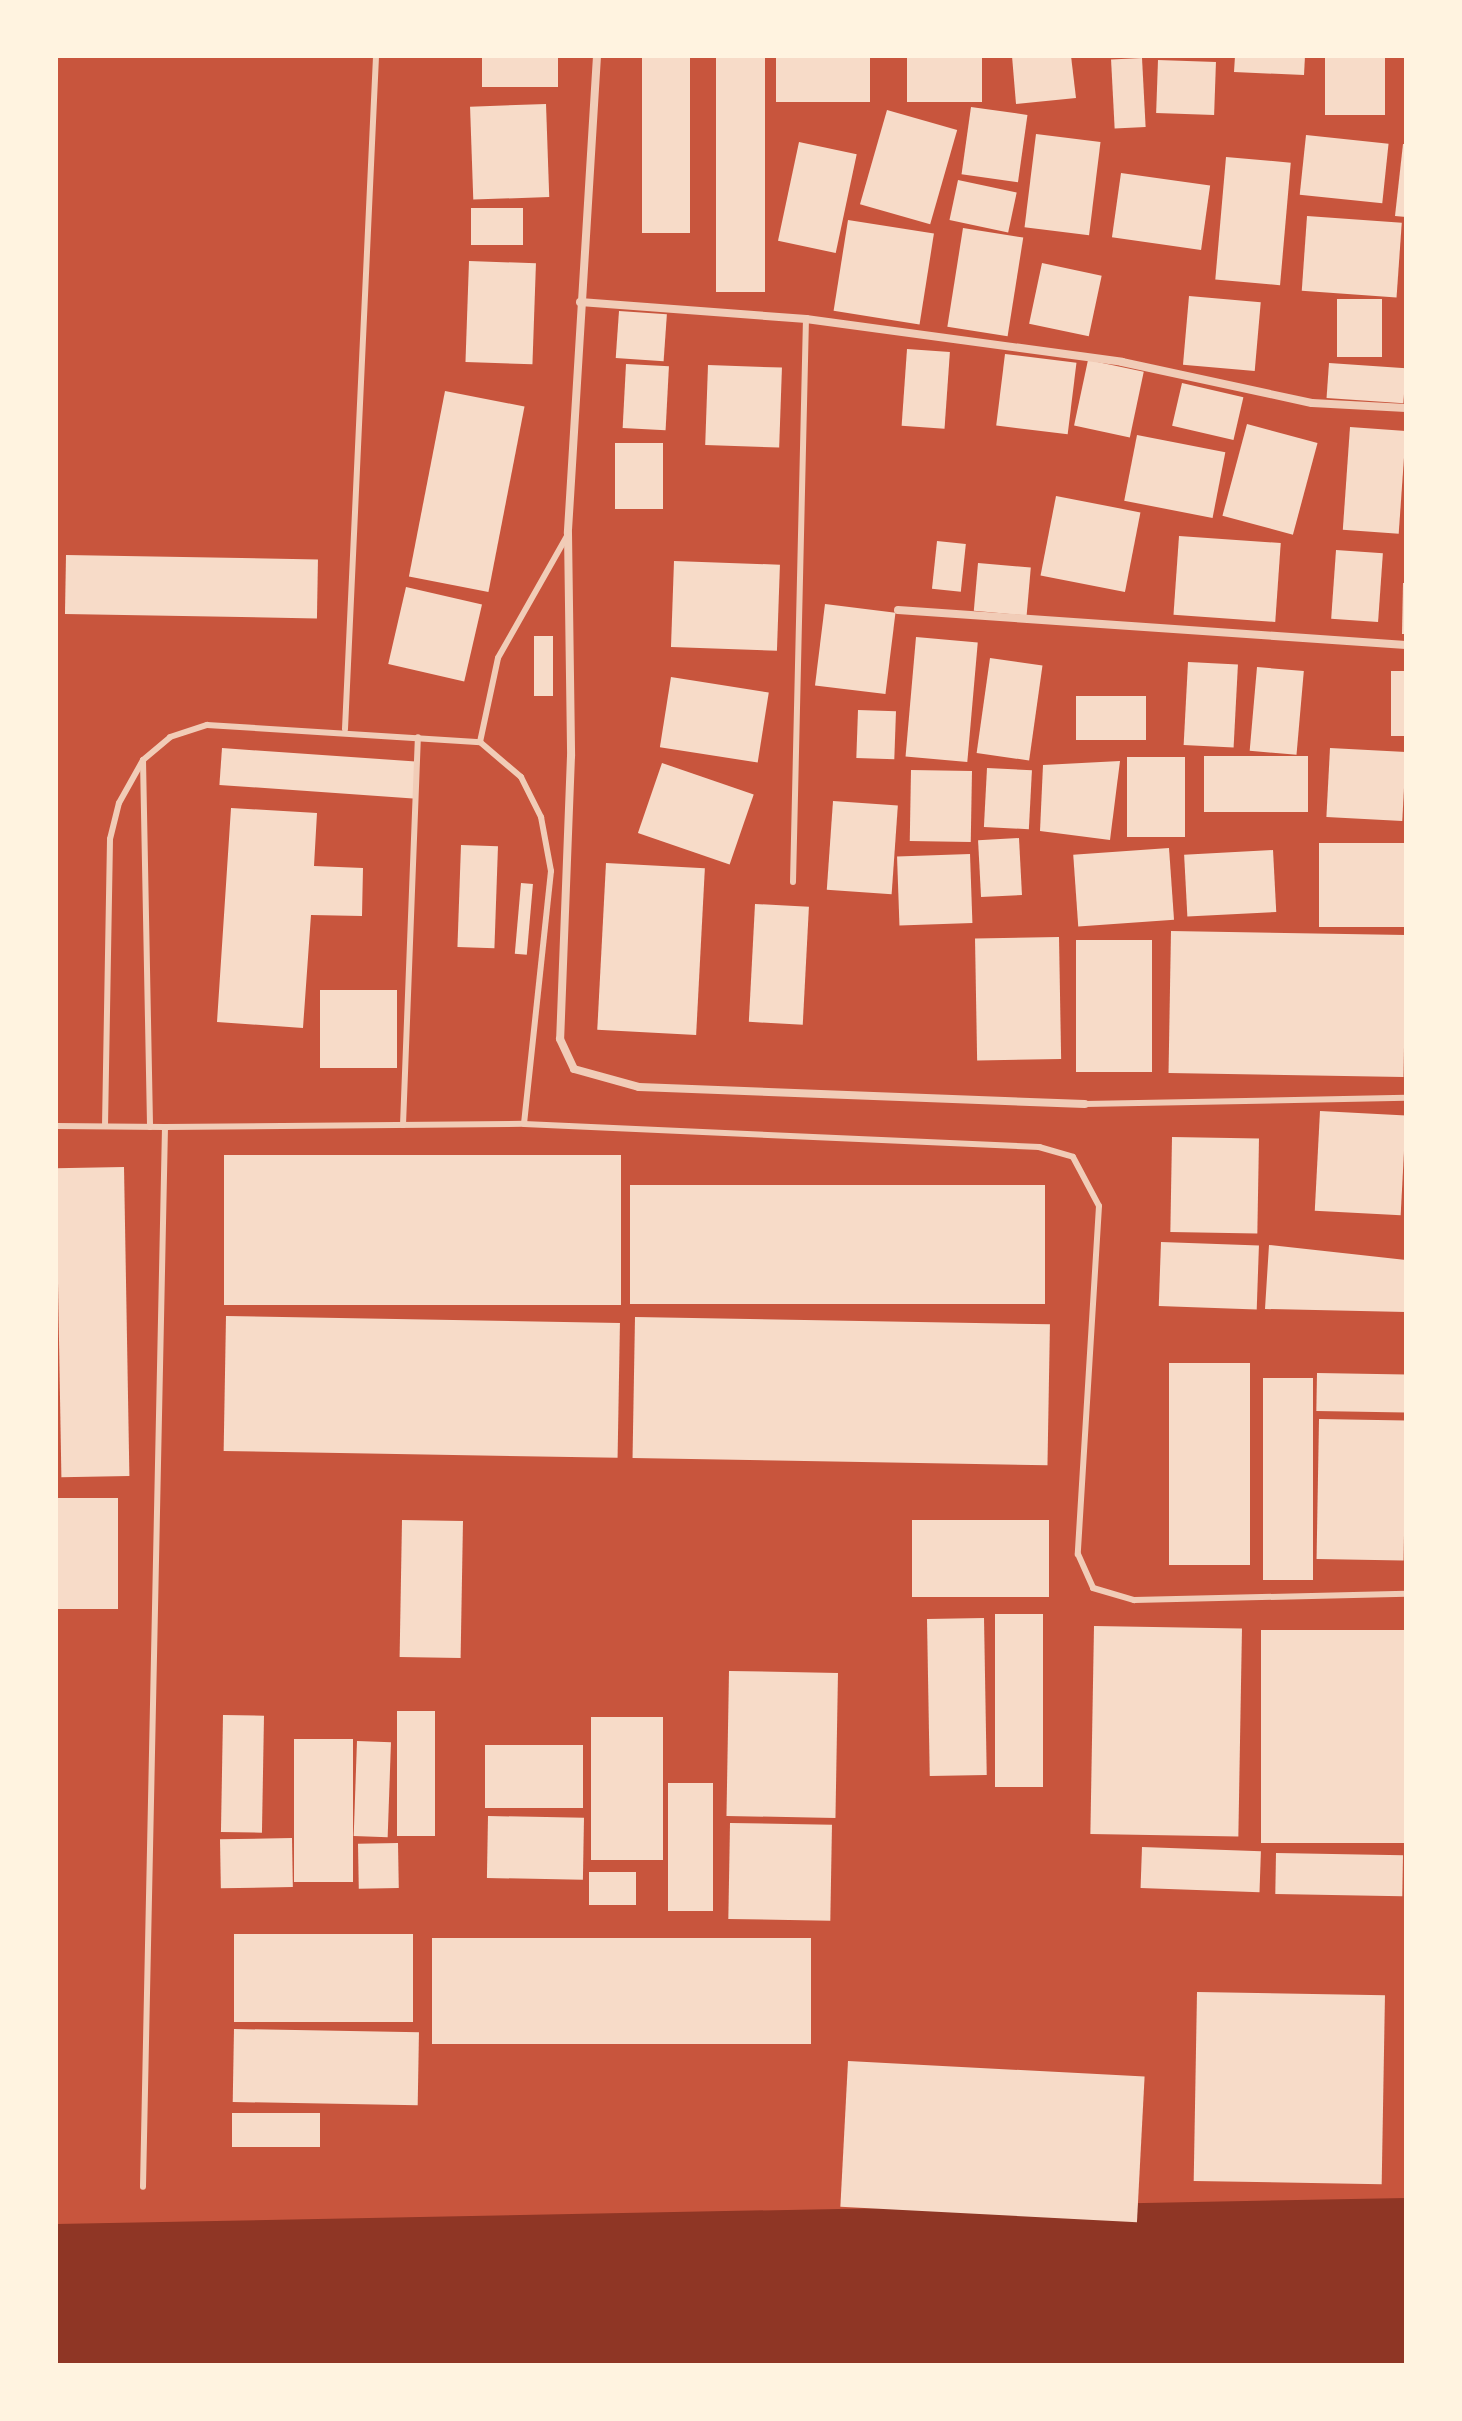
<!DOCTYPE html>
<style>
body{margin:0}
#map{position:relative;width:1462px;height:2421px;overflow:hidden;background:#c8553d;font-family:Poppins,sans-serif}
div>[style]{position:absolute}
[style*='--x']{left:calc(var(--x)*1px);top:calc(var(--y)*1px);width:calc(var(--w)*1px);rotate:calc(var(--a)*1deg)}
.water>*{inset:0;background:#8f3625}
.building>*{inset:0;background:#f7dbc8;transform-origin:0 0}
.service>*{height:6px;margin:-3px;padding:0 3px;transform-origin:3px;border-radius:3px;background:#f1ccb7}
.minor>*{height:8px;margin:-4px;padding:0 4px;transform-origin:4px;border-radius:4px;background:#f1ccb7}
span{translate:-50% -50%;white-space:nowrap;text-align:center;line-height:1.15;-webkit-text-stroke:8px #fff3e0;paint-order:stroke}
.frame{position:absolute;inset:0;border:58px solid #fff3e0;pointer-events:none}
</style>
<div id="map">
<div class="water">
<div style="clip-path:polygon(1406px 2198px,1406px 2365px,56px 2365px,56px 2224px)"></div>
</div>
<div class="building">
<div style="left:482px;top:56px;width:76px;height:31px"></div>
<div style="left:642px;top:56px;width:48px;height:177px"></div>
<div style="left:716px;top:56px;width:49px;height:236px"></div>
<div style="left:776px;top:56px;width:94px;height:46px"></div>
<div style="left:907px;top:56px;width:75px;height:46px"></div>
<div style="clip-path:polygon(1012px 56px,1071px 56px,1076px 98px,1016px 104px)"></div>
<div style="clip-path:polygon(1235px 56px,1305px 56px,1304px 75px,1234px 72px)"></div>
<div style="left:1325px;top:56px;width:60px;height:59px"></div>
<div style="left:1142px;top:58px;width:69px;height:31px;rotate:87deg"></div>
<div style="left:1158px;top:60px;width:58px;height:53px;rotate:2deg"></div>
<div style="left:546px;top:104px;width:93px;height:76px;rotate:88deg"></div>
<div style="left:971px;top:107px;width:57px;height:68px;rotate:8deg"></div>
<div style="left:887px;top:110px;width:73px;height:98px;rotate:16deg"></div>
<div style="left:1036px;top:134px;width:65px;height:94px;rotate:7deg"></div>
<div style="left:1306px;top:135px;width:83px;height:60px;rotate:6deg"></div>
<div style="left:799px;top:142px;width:59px;height:101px;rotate:12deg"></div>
<div style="clip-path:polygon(1403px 144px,1406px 144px,1406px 217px,1395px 216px)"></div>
<div style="left:1226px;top:157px;width:65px;height:123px;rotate:5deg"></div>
<div style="left:1121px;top:173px;width:90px;height:65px;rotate:8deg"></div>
<div style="left:958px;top:180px;width:60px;height:41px;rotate:12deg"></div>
<div style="left:471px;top:208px;width:52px;height:37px"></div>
<div style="left:1307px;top:216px;width:95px;height:75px;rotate:4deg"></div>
<div style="left:848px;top:220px;width:87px;height:92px;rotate:9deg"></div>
<div style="left:963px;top:228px;width:61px;height:100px;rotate:9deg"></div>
<div style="left:469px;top:261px;width:67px;height:101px;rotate:2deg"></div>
<div style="left:1042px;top:263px;width:61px;height:62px;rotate:12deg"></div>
<div style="left:1189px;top:296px;width:72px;height:69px;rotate:5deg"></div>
<div style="left:1337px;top:299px;width:45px;height:58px"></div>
<div style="left:619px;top:311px;width:48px;height:47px;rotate:4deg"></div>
<div style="left:907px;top:349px;width:43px;height:77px;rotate:4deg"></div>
<div style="left:1005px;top:354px;width:72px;height:72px;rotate:7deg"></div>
<div style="left:1088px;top:360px;width:57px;height:67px;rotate:12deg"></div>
<div style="left:1329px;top:363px;width:77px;height:35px;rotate:4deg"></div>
<div style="left:626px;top:364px;width:43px;height:64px;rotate:3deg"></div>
<div style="left:708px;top:365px;width:74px;height:80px;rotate:2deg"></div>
<div style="left:1182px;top:383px;width:63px;height:44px;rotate:13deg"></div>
<div style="left:445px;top:391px;width:81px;height:189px;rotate:11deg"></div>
<div style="left:1247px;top:424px;width:73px;height:95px;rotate:15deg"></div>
<div style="left:1350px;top:427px;width:56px;height:103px;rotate:4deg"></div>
<div style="left:1137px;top:435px;width:90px;height:67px;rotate:11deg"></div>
<div style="left:615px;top:443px;width:48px;height:66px"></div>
<div style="left:1056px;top:496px;width:86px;height:81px;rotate:11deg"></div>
<div style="left:1179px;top:536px;width:102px;height:79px;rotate:4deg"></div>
<div style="left:937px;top:541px;width:29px;height:48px;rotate:6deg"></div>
<div style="left:1336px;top:550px;width:47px;height:69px;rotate:4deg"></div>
<div style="left:66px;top:555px;width:252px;height:59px;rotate:1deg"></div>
<div style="left:674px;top:561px;width:106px;height:86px;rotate:2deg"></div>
<div style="left:978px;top:563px;width:53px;height:48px;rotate:5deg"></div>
<div style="clip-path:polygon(1403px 583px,1406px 583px,1406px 634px,1402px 634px)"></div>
<div style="left:406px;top:587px;width:78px;height:79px;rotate:13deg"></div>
<div style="left:825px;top:604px;width:71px;height:82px;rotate:7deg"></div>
<div style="left:534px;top:636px;width:19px;height:60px"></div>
<div style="left:916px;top:637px;width:62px;height:120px;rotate:5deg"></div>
<div style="left:990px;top:658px;width:53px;height:96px;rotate:8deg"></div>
<div style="left:1188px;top:662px;width:50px;height:83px;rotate:3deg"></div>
<div style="left:1257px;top:667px;width:47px;height:84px;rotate:5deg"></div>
<div style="left:1391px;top:671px;width:15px;height:65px"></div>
<div style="left:671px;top:677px;width:99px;height:71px;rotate:9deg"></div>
<div style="left:1076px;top:696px;width:70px;height:44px"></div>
<div style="left:858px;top:710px;width:38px;height:48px;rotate:2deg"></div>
<div style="left:222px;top:748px;width:194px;height:37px;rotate:4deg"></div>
<div style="left:1330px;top:748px;width:76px;height:69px;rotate:3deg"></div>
<div style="left:1204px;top:756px;width:104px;height:56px"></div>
<div style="left:1127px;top:757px;width:58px;height:80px"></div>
<div style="clip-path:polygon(1120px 761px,1110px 840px,1040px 831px,1043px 765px)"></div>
<div style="left:662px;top:763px;width:97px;height:74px;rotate:19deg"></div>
<div style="left:987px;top:768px;width:45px;height:59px;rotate:3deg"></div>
<div style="left:911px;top:770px;width:61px;height:71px;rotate:1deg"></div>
<div style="left:833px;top:801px;width:65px;height:89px;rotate:4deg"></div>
<div style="clip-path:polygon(231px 808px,317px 813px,314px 866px,363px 868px,362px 916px,311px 915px,303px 1028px,217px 1022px)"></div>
<div style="left:1019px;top:838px;width:57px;height:41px;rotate:87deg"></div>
<div style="left:1319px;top:843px;width:87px;height:84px"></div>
<div style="left:461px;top:845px;width:37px;height:102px;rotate:2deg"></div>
<div style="left:1169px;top:848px;width:72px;height:96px;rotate:86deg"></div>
<div style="left:1273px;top:850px;width:62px;height:89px;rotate:87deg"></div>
<div style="left:970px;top:854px;width:69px;height:73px;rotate:88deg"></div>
<div style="left:606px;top:863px;width:99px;height:167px;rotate:3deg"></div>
<div style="left:521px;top:883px;width:12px;height:71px;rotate:5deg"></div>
<div style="left:755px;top:904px;width:54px;height:118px;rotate:3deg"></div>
<div style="left:1171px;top:931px;width:235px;height:142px;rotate:1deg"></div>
<div style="left:1059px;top:937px;width:122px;height:84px;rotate:89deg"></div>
<div style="left:1076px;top:940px;width:76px;height:132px"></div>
<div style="left:320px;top:990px;width:77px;height:78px"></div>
<div style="left:1320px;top:1111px;width:86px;height:100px;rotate:3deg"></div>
<div style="left:1172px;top:1137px;width:87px;height:95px;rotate:1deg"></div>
<div style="left:621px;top:1155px;width:150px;height:397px;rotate:90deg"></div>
<div style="left:124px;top:1167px;width:309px;height:68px;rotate:89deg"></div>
<div style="left:1045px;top:1185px;width:119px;height:415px;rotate:90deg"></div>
<div style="left:1161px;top:1242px;width:98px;height:64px;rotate:2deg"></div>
<div style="clip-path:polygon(1269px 1245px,1406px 1260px,1406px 1312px,1265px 1309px)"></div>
<div style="left:226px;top:1316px;width:394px;height:135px;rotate:1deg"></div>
<div style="left:635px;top:1317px;width:415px;height:141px;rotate:1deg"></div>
<div style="left:1169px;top:1363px;width:81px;height:202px"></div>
<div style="left:1317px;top:1373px;width:89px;height:38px;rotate:1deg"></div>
<div style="left:1263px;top:1378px;width:50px;height:202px"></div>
<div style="left:1319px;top:1419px;width:87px;height:140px;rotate:1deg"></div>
<div style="left:56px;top:1498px;width:62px;height:111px"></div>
<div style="left:402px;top:1520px;width:61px;height:137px;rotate:1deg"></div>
<div style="left:912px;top:1520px;width:137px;height:77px"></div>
<div style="left:995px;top:1614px;width:48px;height:173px"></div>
<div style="left:984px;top:1618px;width:157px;height:57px;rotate:89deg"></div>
<div style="left:1094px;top:1626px;width:148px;height:208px;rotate:1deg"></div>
<div style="left:1406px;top:1630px;width:213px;height:145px;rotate:90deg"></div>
<div style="left:729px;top:1671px;width:109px;height:145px;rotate:1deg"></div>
<div style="left:435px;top:1711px;width:125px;height:38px;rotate:90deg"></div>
<div style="left:223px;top:1715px;width:41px;height:117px;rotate:1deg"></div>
<div style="left:663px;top:1717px;width:143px;height:72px;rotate:90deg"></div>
<div style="left:294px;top:1739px;width:59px;height:143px"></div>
<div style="left:357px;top:1741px;width:34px;height:95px;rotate:2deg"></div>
<div style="left:583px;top:1745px;width:63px;height:98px;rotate:90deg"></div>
<div style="left:668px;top:1783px;width:45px;height:128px"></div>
<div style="left:488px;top:1816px;width:96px;height:62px;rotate:1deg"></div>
<div style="left:730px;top:1823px;width:102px;height:96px;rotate:1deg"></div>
<div style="left:292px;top:1838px;width:49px;height:72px;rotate:89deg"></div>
<div style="left:398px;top:1843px;width:45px;height:40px;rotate:89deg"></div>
<div style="left:1142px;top:1847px;width:119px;height:41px;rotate:2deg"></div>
<div style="left:1276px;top:1853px;width:127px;height:41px;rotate:1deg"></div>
<div style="left:589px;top:1872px;width:47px;height:33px"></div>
<div style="left:234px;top:1934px;width:179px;height:88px"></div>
<div style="left:432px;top:1938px;width:379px;height:106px"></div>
<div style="left:1197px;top:1992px;width:188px;height:189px;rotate:1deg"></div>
<div style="left:234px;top:2029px;width:185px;height:73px;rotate:1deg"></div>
<div style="left:848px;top:2061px;width:297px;height:146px;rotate:3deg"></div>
<div style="left:232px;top:2113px;width:88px;height:34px"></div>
</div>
<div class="service">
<div style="--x:567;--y:536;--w:140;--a:119.5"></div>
<div style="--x:498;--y:658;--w:86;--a:102.1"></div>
<div style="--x:480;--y:742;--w:54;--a:40.5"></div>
<div style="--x:521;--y:777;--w:45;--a:63.4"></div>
<div style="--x:541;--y:817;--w:55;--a:79.5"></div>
<div style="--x:551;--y:871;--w:254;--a:96.1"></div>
<div style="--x:524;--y:1124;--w:516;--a:2.56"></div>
<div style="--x:1039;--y:1147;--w:35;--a:16"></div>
<div style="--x:1073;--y:1157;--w:55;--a:62"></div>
<div style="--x:1099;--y:1206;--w:349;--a:93.5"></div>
<div style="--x:1078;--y:1554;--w:37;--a:66"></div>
<div style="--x:1093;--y:1588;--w:43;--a:16.3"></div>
<div style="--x:1134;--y:1600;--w:272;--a:-1.3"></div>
<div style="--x:345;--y:729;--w:674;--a:-87.36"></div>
<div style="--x:143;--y:760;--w:367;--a:88.9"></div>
<div style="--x:793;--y:882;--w:563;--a:-88.68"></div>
<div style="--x:1085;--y:1104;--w:321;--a:-1.1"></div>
<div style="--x:403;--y:1125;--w:388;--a:-87.8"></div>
<div style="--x:56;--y:1126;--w:109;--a:0.5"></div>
<div style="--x:165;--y:1127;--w:1060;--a:91.19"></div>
<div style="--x:105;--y:1126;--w:287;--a:-89"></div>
<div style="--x:110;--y:839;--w:37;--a:-76"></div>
<div style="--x:119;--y:803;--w:49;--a:-60.8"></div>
<div style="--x:143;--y:760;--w:35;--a:-40"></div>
<div style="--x:170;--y:737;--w:39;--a:-18"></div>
<div style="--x:207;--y:725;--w:274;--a:3.6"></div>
<div style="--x:165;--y:1127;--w:359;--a:-0.5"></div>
</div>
<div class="minor">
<div style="--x:597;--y:56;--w:478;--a:93.5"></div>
<div style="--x:568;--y:533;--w:223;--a:89.2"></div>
<div style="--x:571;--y:756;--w:283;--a:92.2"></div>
<div style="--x:560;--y:1039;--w:33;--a:65"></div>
<div style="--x:574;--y:1069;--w:67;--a:15.5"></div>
<div style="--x:639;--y:1087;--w:446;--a:2.2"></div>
<div style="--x:580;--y:302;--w:227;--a:4.3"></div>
<div style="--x:806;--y:319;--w:319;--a:7.7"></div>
<div style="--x:1122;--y:362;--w:194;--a:12.2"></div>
<div style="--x:1312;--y:403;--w:94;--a:3"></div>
<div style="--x:898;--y:610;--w:509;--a:3.94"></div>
</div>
<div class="frame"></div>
</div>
